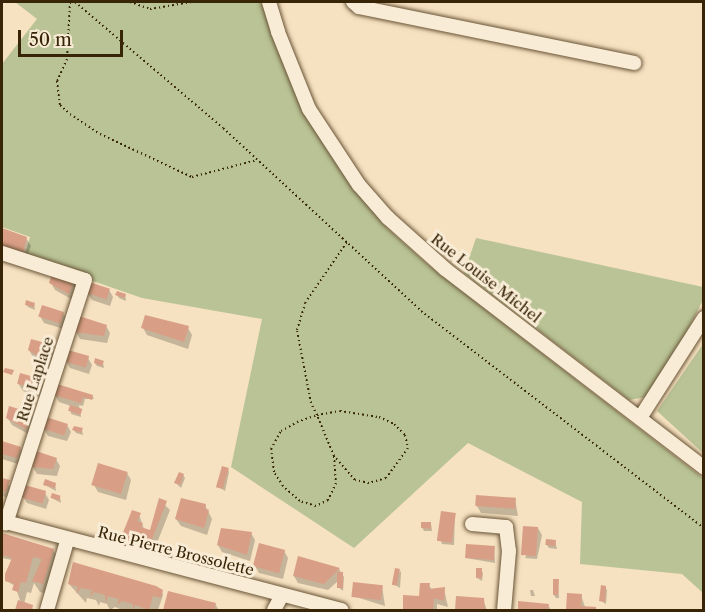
<!DOCTYPE html>
<style>
body{margin:0}
#map{position:relative;width:705px;height:612px;overflow:hidden;background:#f6e1c0;font-family:"Libre Caslon Text",serif}
div>[style]{position:absolute}
[style*='--x']{left:calc(var(--x)*1px);top:calc(var(--y)*1px);width:calc(var(--w)*1px);rotate:calc(var(--a)*1deg)}
.green>*{inset:0;background:#b9c395}
.shadow>*{inset:0;background:#0003}
.building>*{inset:0;background:#d99e86;transform-origin:0 0}
.path>*{height:2px;margin-top:-1px;transform-origin:0;background:repeating-linear-gradient(90deg,#382508 0 1.5px,transparent 0 4.5px)}
.roads{filter:drop-shadow(0 0 2px #685436) drop-shadow(0 0 2px #685436)}
.minor>*{height:14px;margin:-7px;padding:0 7px;transform-origin:7px;border-radius:7px;background:#f9ecd6}
span{translate:-50% -50%;white-space:nowrap;text-align:center;line-height:1.15;-webkit-text-stroke:6px #f9ecd6;paint-order:stroke}
.street-label{font-size:15px;color:#382508}
.frame{position:absolute;inset:0;border:3px solid #382508;pointer-events:none}
.scale{position:absolute;left:18px;top:30px;width:105px;height:27px;box-sizing:border-box;border:3px solid #382508;border-top:0;padding-left:8px;font-size:18px;line-height:21px;white-space:nowrap;color:#382508;-webkit-text-stroke:4px #f9ecd6;paint-order:stroke}
</style>
<div id="map">
<div class="green">
<div style="clip-path:polygon(15px 2px,261px 2px,292px 86px,313px 126px,350px 182px,388px 229px,428px 265px,703px 478px,703px 593px,682px 574px,580px 564px,582px 502px,468px 443px,354px 548px,231px 467px,262px 319px,142px 298px,24px 257px,30px 237px,2px 227px,2px 64px,37px 19px)"></div>
<div style="clip-path:polygon(476px 238px,703px 287px,703px 300px,676px 353px,646px 397px,629px 400px,464px 273px)"></div>
<div style="clip-path:polygon(703px 344px,703px 453px,657px 411px)"></div>
</div>
<div class="shadow">
<div style="clip-path:polygon(2px 230px,26px 238px,31px 246px,25px 262px,2px 253px)"></div>
<div style="clip-path:polygon(74px 279px,78px 286px,73px 300px,55px 290px,51px 283px)"></div>
<div style="clip-path:polygon(109px 290px,113px 297px,110px 306px,92px 300px,87px 293px)"></div>
<div style="clip-path:polygon(117px 295px,125px 295px,126px 301px,119px 298px)"></div>
<div style="clip-path:polygon(26px 304px,34px 304px,35px 310px,28px 307px)"></div>
<div style="clip-path:polygon(63px 313px,67px 320px,64px 329px,44px 323px,40px 316px)"></div>
<div style="clip-path:polygon(106px 326px,110px 333px,107px 343px,80px 339px,76px 332px)"></div>
<div style="clip-path:polygon(143px 328px,188px 328px,192px 335px,188px 349px,147px 335px)"></div>
<div style="clip-path:polygon(52px 347px,56px 354px,51px 367px,33px 357px,29px 350px)"></div>
<div style="clip-path:polygon(88px 358px,92px 365px,89px 374px,70px 368px,66px 361px)"></div>
<div style="clip-path:polygon(95px 363px,103px 363px,104px 368px,97px 366px)"></div>
<div style="clip-path:polygon(41px 381px,45px 388px,43px 397px,23px 391px,18px 383px)"></div>
<div style="clip-path:polygon(55px 395px,92px 396px,94px 399px,85px 399px,83px 406px,79px 405px,81px 417px,71px 414px,71px 406px,59px 402px)"></div>
<div style="clip-path:polygon(31px 414px,35px 421px,30px 435px,12px 425px,7px 417px)"></div>
<div style="clip-path:polygon(67px 425px,71px 432px,67px 441px,48px 436px,44px 429px)"></div>
<div style="clip-path:polygon(74px 430px,82px 430px,83px 435px,76px 433px)"></div>
<div style="clip-path:polygon(2px 442px,20px 448px,24px 455px,21px 465px,2px 459px)"></div>
<div style="clip-path:polygon(37px 453px,56px 459px,60px 466px,57px 476px,37px 474px,33px 467px)"></div>
<div style="clip-path:polygon(228px 469px,229px 472px,225px 491px,219px 487px)"></div>
<div style="clip-path:polygon(127px 473px,131px 480px,126px 500px,98px 492px,94px 485px)"></div>
<div style="clip-path:polygon(183px 475px,185px 478px,181px 488px,176px 483px)"></div>
<div style="clip-path:polygon(2px 479px,13px 489px,10px 498px,2px 496px)"></div>
<div style="clip-path:polygon(55px 484px,56px 491px,45px 485px)"></div>
<div style="clip-path:polygon(45px 493px,49px 500px,46px 509px,27px 503px,23px 496px)"></div>
<div style="clip-path:polygon(60px 497px,61px 503px,52px 498px)"></div>
<div style="clip-path:polygon(515px 499px,518px 516px,481px 513px,477px 506px)"></div>
<div style="clip-path:polygon(160px 500px,170px 510px,151px 558px,119px 544px,139px 514px,144px 529px,151px 531px)"></div>
<div style="clip-path:polygon(205px 505px,212px 519px,207px 535px,181px 526px,176px 519px)"></div>
<div style="clip-path:polygon(455px 514px,454px 545px,442px 544px,441px 541px)"></div>
<div style="clip-path:polygon(431px 524px,432px 531px,424px 531px,422px 527px)"></div>
<div style="clip-path:polygon(538px 528px,542px 535px,537px 559px,525px 558px)"></div>
<div style="clip-path:polygon(251px 533px,255px 540px,250px 561px,222px 552px,218px 545px)"></div>
<div style="clip-path:polygon(2px 535px,53px 550px,60px 561px,49px 595px,40px 592px,34px 583px,31px 593px,27px 592px,24px 604px,35px 610px,16px 610px,21px 603px,15px 586px,7px 581px,12px 560px,2px 558px)"></div>
<div style="clip-path:polygon(555px 541px,557px 549px,549px 548px,547px 545px)"></div>
<div style="clip-path:polygon(494px 547px,495px 563px,466px 558px)"></div>
<div style="clip-path:polygon(284px 551px,288px 558px,283px 579px,259px 573px,255px 566px)"></div>
<div style="clip-path:polygon(299px 558px,339px 569px,344px 577px,343px 591px,338px 587px,338px 581px,328px 590px,298px 583px,294px 576px)"></div>
<div style="clip-path:polygon(400px 570px,401px 573px,400px 588px,395px 585px)"></div>
<div style="clip-path:polygon(481px 570px,483px 573px,482px 581px,477px 578px)"></div>
<div style="clip-path:polygon(558px 580px,559px 598px,556px 598px,554px 595px)"></div>
<div style="clip-path:polygon(69px 584px,162px 591px,163px 595px,158px 610px,122px 610px,115px 607px,110px 610px,107px 604px,100px 602px,99px 606px,96px 600px,87px 598px,86px 603px)"></div>
<div style="clip-path:polygon(429px 585px,432px 590px,444px 589px,448px 607px,437px 604px,437px 610px,405px 610px,405px 597px,420px 602px)"></div>
<div style="clip-path:polygon(382px 586px,385px 606px,353px 596px)"></div>
<div style="clip-path:polygon(605px 587px,607px 590px,606px 604px,601px 601px)"></div>
<div style="clip-path:polygon(530px 590px,533px 590px,535px 596px,531px 596px)"></div>
<div style="clip-path:polygon(169px 593px,215px 604px,219px 610px,165px 610px)"></div>
<div style="clip-path:polygon(568px 594px,581px 595px,585px 607px,597px 610px,567px 610px)"></div>
<div style="clip-path:polygon(457px 598px,483px 600px,487px 610px,456px 610px)"></div>
<div style="clip-path:polygon(520px 603px,548px 605px,551px 610px,519px 610px)"></div>
</div>
<div class="building">
<div style="clip-path:polygon(2px 228px,27px 237px,22px 256px,2px 249px)"></div>
<div style="clip-path:polygon(53px 271px,75px 278px,69px 294px,49px 283px)"></div>
<div style="left:89px;top:282px;width:22px;height:11px;rotate:18deg"></div>
<div style="clip-path:polygon(117px 291px,126px 294px,125px 298px,115px 295px)"></div>
<div style="clip-path:polygon(26px 300px,35px 303px,34px 307px,25px 305px)"></div>
<div style="left:42px;top:305px;width:23px;height:12px;rotate:18deg"></div>
<div style="clip-path:polygon(145px 315px,189px 326px,184px 342px,141px 328px)"></div>
<div style="clip-path:polygon(79px 316px,107px 325px,104px 336px,74px 332px)"></div>
<div style="clip-path:polygon(31px 339px,53px 345px,47px 361px,28px 350px)"></div>
<div style="left:68px;top:350px;width:22px;height:12px;rotate:16deg"></div>
<div style="clip-path:polygon(95px 358px,104px 361px,102px 366px,94px 363px)"></div>
<div style="clip-path:polygon(5px 368px,14px 370px,12px 375px,3px 372px)"></div>
<div style="left:20px;top:373px;width:23px;height:11px;rotate:15deg"></div>
<div style="clip-path:polygon(57px 384px,93px 395px,92px 400px,83px 397px,81px 403px,53px 395px)"></div>
<div style="left:70px;top:405px;width:13px;height:6px;rotate:18deg"></div>
<div style="clip-path:polygon(9px 406px,32px 413px,26px 429px,6px 418px)"></div>
<div style="left:46px;top:417px;width:23px;height:12px;rotate:18deg"></div>
<div style="clip-path:polygon(74px 426px,83px 428px,81px 433px,72px 430px)"></div>
<div style="clip-path:polygon(2px 441px,21px 447px,17px 458px,2px 454px)"></div>
<div style="clip-path:polygon(36px 451px,57px 458px,53px 469px,32px 467px)"></div>
<div style="left:98px;top:463px;width:31px;height:23px;rotate:17deg"></div>
<div style="left:222px;top:466px;width:7px;height:22px;rotate:16deg"></div>
<div style="clip-path:polygon(179px 472px,184px 474px,180px 485px,174px 483px)"></div>
<div style="clip-path:polygon(2px 478px,10px 480px,6px 492px,2px 490px)"></div>
<div style="clip-path:polygon(45px 479px,56px 483px,55px 488px,43px 485px)"></div>
<div style="left:25px;top:485px;width:22px;height:13px;rotate:16deg"></div>
<div style="left:52px;top:493px;width:9px;height:5px;rotate:18deg"></div>
<div style="left:476px;top:495px;width:40px;height:11px;rotate:4deg"></div>
<div style="clip-path:polygon(159px 498px,167px 501px,147px 552px,118px 545px,132px 510px,141px 513px,137px 521px,143px 523px,141px 527px,150px 530px)"></div>
<div style="clip-path:polygon(181px 498px,206px 504px,205px 509px,209px 510px,204px 528px,175px 519px)"></div>
<div style="left:441px;top:511px;width:15px;height:30px;rotate:8deg"></div>
<div style="clip-path:polygon(421px 522px,431px 522px,431px 529px,421px 528px)"></div>
<div style="left:523px;top:526px;width:15px;height:29px;rotate:4deg"></div>
<div style="clip-path:polygon(221px 528px,252px 532px,247px 555px,217px 545px)"></div>
<div style="clip-path:polygon(2px 533px,54px 549px,43px 584px,32px 581px,42px 559px,33px 557px,26px 583px,21px 582px,18px 592px,12px 590px,14px 584px,5px 581px,5px 574px,12px 558px,2px 555px)"></div>
<div style="left:546px;top:539px;width:10px;height:6px;rotate:6deg"></div>
<div style="left:259px;top:543px;width:27px;height:24px;rotate:15deg"></div>
<div style="left:466px;top:544px;width:29px;height:14px;rotate:4deg"></div>
<div style="clip-path:polygon(298px 556px,340px 568px,324px 584px,293px 576px)"></div>
<div style="clip-path:polygon(73px 562px,156px 586px,163px 590px,161px 598px,153px 596px,149px 610px,135px 605px,133px 610px,133px 604px,122px 601px,117px 605px,119px 599px,108px 596px,106px 603px,105px 595px,94px 592px,90px 597px,92px 590px,81px 588px,76px 594px,78px 587px,68px 584px)"></div>
<div style="left:395px;top:568px;width:5px;height:17px;rotate:11deg"></div>
<div style="left:476px;top:568px;width:6px;height:10px"></div>
<div style="left:337px;top:572px;width:6px;height:16px"></div>
<div style="clip-path:polygon(553px 579px,559px 579px,558px 595px,553px 595px)"></div>
<div style="left:353px;top:582px;width:30px;height:15px;rotate:6deg"></div>
<div style="clip-path:polygon(420px 583px,430px 583px,429px 589px,445px 587px,444px 601px,434px 598px,433px 610px,403px 609px,403px 595px,419px 596px)"></div>
<div style="clip-path:polygon(601px 585px,606px 586px,605px 602px,599px 601px)"></div>
<div style="clip-path:polygon(168px 591px,216px 603px,214px 610px,163px 610px)"></div>
<div style="clip-path:polygon(567px 593px,582px 594px,581px 606px,596px 607px,596px 610px,566px 610px)"></div>
<div style="clip-path:polygon(456px 596px,484px 598px,485px 610px,455px 610px)"></div>
<div style="clip-path:polygon(18px 600px,33px 605px,32px 610px,15px 610px)"></div>
<div style="clip-path:polygon(518px 601px,549px 604px,548px 610px,518px 610px)"></div>
</div>
<div class="path">
<div style="--x:70;--y:2;--w:57;--a:93"></div>
<div style="--x:67;--y:59;--w:24;--a:114"></div>
<div style="--x:57;--y:81;--w:24;--a:83"></div>
<div style="--x:60;--y:105;--w:13;--a:42"></div>
<div style="--x:70;--y:114;--w:36;--a:34"></div>
<div style="--x:100;--y:134;--w:102;--a:25.1"></div>
<div style="--x:192;--y:177;--w:67;--a:-14.7"></div>
<div style="--x:75;--y:2;--w:194;--a:40.4"></div>
<div style="--x:223;--y:128;--w:270;--a:42.7"></div>
<div style="--x:421;--y:311;--w:357;--a:37.5"></div>
<div style="--x:130;--y:2;--w:21;--a:19"></div>
<div style="--x:150;--y:9;--w:42;--a:-9.7"></div>
<div style="--x:334;--y:456;--w:27;--a:86"></div>
<div style="--x:336;--y:483;--w:19;--a:115"></div>
<div style="--x:328;--y:500;--w:13;--a:153"></div>
<div style="--x:316;--y:506;--w:17;--a:-163"></div>
<div style="--x:300;--y:501;--w:23;--a:-139"></div>
<div style="--x:283;--y:486;--w:17;--a:-123"></div>
<div style="--x:274;--y:472;--w:23;--a:-97"></div>
<div style="--x:271;--y:449;--w:21;--a:-61"></div>
<div style="--x:281;--y:431;--w:18;--a:-29"></div>
<div style="--x:297;--y:422;--w:21;--a:-19"></div>
<div style="--x:317;--y:415;--w:23;--a:-10"></div>
<div style="--x:340;--y:411;--w:39;--a:9"></div>
<div style="--x:379;--y:417;--w:17;--a:25"></div>
<div style="--x:394;--y:424;--w:16;--a:45"></div>
<div style="--x:405;--y:435;--w:13;--a:77"></div>
<div style="--x:408;--y:448;--w:37;--a:126"></div>
<div style="--x:386;--y:478;--w:18;--a:164"></div>
<div style="--x:369;--y:483;--w:14;--a:-168"></div>
<div style="--x:355;--y:480;--w:32;--a:-131"></div>
<div style="--x:334;--y:456;--w:44;--a:-112.5"></div>
<div style="--x:317;--y:415;--w:13;--a:-117"></div>
<div style="--x:311;--y:403;--w:74;--a:-100.9"></div>
<div style="--x:297;--y:330;--w:28;--a:-73"></div>
<div style="--x:305;--y:303;--w:74;--a:-55.5"></div>
</div>
<div class="roads">
<div class="minor">
<div style="--x:269;--y:2;--w:31;--a:73"></div>
<div style="--x:278;--y:32;--w:83;--a:68.1"></div>
<div style="--x:309;--y:109;--w:91;--a:56.7"></div>
<div style="--x:359;--y:185;--w:44;--a:48.7"></div>
<div style="--x:388;--y:218;--w:76;--a:41.8"></div>
<div style="--x:445;--y:269;--w:327;--a:37.5"></div>
<div style="--x:353;--y:2;--w:8;--a:40"></div>
<div style="--x:359;--y:7;--w:281;--a:11.5"></div>
<div style="--x:2;--y:253;--w:87;--a:18"></div>
<div style="--x:85;--y:280;--w:256;--a:108"></div>
<div style="--x:640;--y:418;--w:119;--a:-57.4"></div>
<div style="--x:2;--y:521;--w:351;--a:14.7"></div>
<div style="--x:472;--y:524;--w:34;--a:5"></div>
<div style="--x:506;--y:527;--w:24;--a:83"></div>
<div style="--x:509;--y:551;--w:59;--a:94.8"></div>
<div style="--x:47;--y:610;--w:72;--a:-73.8"></div>
<div style="--x:274;--y:610;--w:17;--a:-62"></div>
</div>
</div>
<div class="street-label">
<span style="left:486px;top:278px;rotate:38deg">Rue Louise Michel</span>
<span style="left:35px;top:379px;rotate:-72deg">Rue Laplace</span>
<span style="left:176px;top:551px;rotate:14deg">Rue Pierre Brossolette</span>
</div>
<div class="frame"></div>
<div class="scale">50 m</div>
</div>
